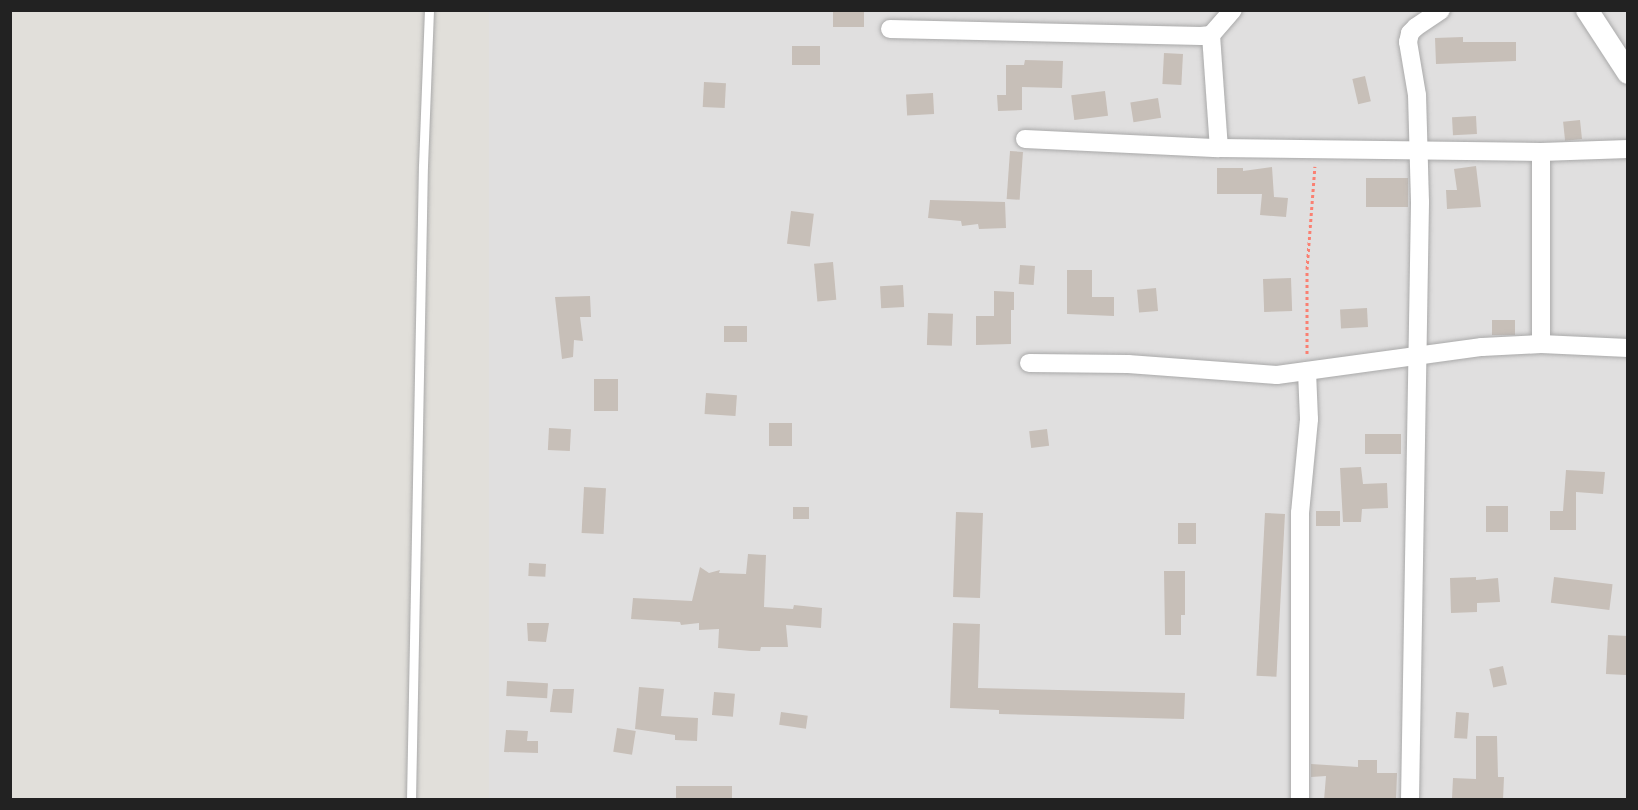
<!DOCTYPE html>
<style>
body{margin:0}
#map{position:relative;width:1638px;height:810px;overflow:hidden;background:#f2efe9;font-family:"Fira Sans Condensed",sans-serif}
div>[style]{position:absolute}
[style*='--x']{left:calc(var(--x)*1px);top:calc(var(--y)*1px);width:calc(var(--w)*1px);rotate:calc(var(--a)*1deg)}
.residential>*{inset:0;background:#e0dfdf;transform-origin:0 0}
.airport>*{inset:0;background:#e1dfda;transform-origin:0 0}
.building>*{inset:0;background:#c7bfb8;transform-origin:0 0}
.path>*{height:3px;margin-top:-1.5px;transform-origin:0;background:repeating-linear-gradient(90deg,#fa8072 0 3px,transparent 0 6px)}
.roads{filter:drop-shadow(0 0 2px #a9a9a9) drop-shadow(0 0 2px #a9a9a9)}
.service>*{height:9px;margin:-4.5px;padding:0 4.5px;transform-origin:4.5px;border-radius:4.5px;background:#fff}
.minor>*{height:18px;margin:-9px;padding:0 9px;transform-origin:9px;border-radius:9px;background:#fff}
.tertiary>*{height:22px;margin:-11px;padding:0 11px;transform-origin:11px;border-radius:11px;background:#fff}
span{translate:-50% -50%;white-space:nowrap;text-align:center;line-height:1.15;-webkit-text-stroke:4.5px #fff;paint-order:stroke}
.frame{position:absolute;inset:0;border:12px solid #222;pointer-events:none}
</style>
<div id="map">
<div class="residential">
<div style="left:489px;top:11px;width:1138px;height:788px"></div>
</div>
<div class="airport">
<div style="left:10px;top:11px;width:479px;height:788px"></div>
</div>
<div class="building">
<div style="left:833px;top:10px;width:31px;height:17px"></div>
<div style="clip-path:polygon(1463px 37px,1463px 42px,1516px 42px,1516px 61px,1436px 64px,1435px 38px)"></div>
<div style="left:792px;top:46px;width:28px;height:19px"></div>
<div style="left:1164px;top:53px;width:19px;height:31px;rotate:3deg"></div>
<div style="clip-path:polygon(1025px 60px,1063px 61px,1062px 88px,1022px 87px,1022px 110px,998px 111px,997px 95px,1006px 95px,1006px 65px,1024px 65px)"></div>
<div style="left:1365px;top:76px;width:26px;height:13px;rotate:77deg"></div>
<div style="left:704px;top:82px;width:22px;height:25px;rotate:3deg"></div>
<div style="left:1105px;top:91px;width:25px;height:34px;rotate:83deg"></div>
<div style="left:933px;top:93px;width:21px;height:27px;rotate:87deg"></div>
<div style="left:1158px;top:98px;width:20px;height:28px;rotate:81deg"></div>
<div style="left:1476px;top:116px;width:18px;height:24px;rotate:87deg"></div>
<div style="left:1580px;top:120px;width:19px;height:17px;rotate:84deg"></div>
<div style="left:1010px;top:151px;width:13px;height:48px;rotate:4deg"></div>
<div style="clip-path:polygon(1476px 166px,1481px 207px,1447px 209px,1446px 190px,1457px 190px,1454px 169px)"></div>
<div style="clip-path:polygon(1272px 167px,1274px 197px,1288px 198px,1286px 217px,1260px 215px,1262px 194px,1217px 194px,1217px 168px,1243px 168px,1243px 171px)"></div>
<div style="left:1366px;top:178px;width:42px;height:29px"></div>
<div style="clip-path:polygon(930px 200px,1005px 202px,1006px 228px,979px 229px,978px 224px,962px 226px,961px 221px,928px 218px)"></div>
<div style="left:791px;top:211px;width:23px;height:33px;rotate:7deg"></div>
<div style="left:833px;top:262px;width:38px;height:19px;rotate:85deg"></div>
<div style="left:1020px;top:265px;width:15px;height:19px;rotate:4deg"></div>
<div style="clip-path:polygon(1067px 270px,1092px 270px,1092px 297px,1114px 297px,1114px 316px,1067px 314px)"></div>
<div style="left:1291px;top:278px;width:33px;height:28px;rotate:88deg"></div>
<div style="left:903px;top:285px;width:22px;height:23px;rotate:87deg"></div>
<div style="left:1156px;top:288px;width:23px;height:19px;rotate:85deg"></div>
<div style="clip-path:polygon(994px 291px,1014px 292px,1014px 310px,1011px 310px,1011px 344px,976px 345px,976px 316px,994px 316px)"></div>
<div style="clip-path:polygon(590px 296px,591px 317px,580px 317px,583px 341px,574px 340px,573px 357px,562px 359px,555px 297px)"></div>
<div style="left:1367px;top:308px;width:19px;height:27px;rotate:87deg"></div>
<div style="left:928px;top:313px;width:25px;height:32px;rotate:2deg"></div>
<div style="left:1492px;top:320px;width:23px;height:15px"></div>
<div style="left:724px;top:326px;width:23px;height:16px"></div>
<div style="left:594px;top:379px;width:24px;height:32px"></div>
<div style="left:706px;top:393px;width:31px;height:21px;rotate:4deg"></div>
<div style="left:769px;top:423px;width:23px;height:23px"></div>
<div style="left:549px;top:428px;width:22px;height:22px;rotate:3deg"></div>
<div style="left:1047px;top:429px;width:17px;height:18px;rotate:83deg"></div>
<div style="left:1365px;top:434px;width:36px;height:20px"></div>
<div style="clip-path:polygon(1361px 467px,1363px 484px,1387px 483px,1388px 508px,1362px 509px,1361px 522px,1343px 522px,1340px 468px)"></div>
<div style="clip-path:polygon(1566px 470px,1605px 472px,1603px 494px,1576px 492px,1576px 530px,1550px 530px,1550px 511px,1563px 511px)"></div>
<div style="left:584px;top:487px;width:22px;height:46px;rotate:3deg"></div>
<div style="left:1486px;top:506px;width:22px;height:26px"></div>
<div style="left:793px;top:507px;width:16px;height:12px"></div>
<div style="left:1316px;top:511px;width:24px;height:15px"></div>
<div style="left:956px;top:512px;width:27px;height:85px;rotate:2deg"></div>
<div style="left:1265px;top:513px;width:20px;height:163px;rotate:3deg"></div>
<div style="left:1178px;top:523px;width:18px;height:21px"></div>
<div style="clip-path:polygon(748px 554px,766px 555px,764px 607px,793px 609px,794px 605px,822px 608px,821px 628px,786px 625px,788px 647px,761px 647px,760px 651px,751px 651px,718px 648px,719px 629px,699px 630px,699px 623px,681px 625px,680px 622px,631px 619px,633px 598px,692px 601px,700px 567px,709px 573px,720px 570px,719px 573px,746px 574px)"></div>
<div style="left:529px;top:563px;width:17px;height:13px;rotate:3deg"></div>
<div style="clip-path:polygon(1164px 571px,1185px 571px,1185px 615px,1181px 615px,1181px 635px,1165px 635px)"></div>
<div style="clip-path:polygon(1476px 577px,1476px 580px,1498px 578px,1500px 602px,1477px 603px,1477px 612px,1451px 613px,1450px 578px)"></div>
<div style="left:1554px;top:577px;width:59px;height:26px;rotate:7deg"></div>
<div style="clip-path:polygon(527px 623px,549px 623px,546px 642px,528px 641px)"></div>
<div style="clip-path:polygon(953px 623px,980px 624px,978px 688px,1185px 693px,1184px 719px,999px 714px,999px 710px,950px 708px)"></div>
<div style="left:1608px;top:635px;width:20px;height:39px;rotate:3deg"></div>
<div style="left:1503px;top:666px;width:19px;height:14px;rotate:78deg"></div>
<div style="left:507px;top:681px;width:41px;height:15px;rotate:3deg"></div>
<div style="clip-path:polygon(639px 687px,664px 689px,661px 716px,698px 718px,697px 741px,675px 740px,675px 735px,635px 729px)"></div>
<div style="clip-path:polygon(553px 689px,574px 689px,572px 713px,550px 712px)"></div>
<div style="left:714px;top:692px;width:21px;height:23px;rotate:5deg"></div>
<div style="left:781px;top:712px;width:27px;height:13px;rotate:8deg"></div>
<div style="left:1456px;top:712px;width:13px;height:26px;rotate:4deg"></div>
<div style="left:617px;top:728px;width:19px;height:24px;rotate:9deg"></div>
<div style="clip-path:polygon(506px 730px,528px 731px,527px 741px,538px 741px,538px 753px,504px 752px)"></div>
<div style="clip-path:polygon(1476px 736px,1497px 736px,1498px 777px,1504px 777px,1503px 800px,1452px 798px,1453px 778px,1476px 779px)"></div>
<div style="clip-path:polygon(1358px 760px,1377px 760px,1377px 773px,1397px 773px,1396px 800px,1324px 800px,1326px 776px,1311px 777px,1311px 764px,1358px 767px)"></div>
<div style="left:732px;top:786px;width:14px;height:56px;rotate:90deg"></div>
</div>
<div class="path">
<div style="--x:1307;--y:354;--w:85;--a:-90"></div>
<div style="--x:1307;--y:269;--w:103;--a:-85.6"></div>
</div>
<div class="roads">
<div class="service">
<div style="--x:411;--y:800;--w:634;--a:-88.92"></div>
<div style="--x:423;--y:166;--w:156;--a:-87.8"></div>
</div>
<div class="minor">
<div style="--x:890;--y:29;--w:311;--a:1.3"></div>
<div style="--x:1201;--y:36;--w:10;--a:-6"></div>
<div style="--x:1211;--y:35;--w:33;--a:-49"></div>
<div style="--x:1211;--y:35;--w:113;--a:86"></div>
<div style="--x:1025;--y:139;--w:194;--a:2.7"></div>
<div style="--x:1219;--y:148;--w:322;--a:0.7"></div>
<div style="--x:1541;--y:152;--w:87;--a:-2"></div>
<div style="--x:1541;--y:344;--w:192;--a:-90"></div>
<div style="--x:1029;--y:363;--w:99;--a:0.6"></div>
<div style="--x:1128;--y:364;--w:149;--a:4.2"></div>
<div style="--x:1277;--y:375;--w:207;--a:-7.8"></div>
<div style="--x:1482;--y:347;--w:59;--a:-2.9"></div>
<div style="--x:1541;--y:344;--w:87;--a:2.6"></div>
<div style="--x:1300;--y:800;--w:287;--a:-90"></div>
<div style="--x:1300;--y:513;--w:94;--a:-84.5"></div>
<div style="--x:1309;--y:419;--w:48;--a:-92.4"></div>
<div style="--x:1410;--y:800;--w:598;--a:-89.04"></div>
<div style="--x:1420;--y:202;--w:107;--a:-91.6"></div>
<div style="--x:1417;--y:95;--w:54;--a:-99.6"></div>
<div style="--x:1408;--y:42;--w:9;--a:-77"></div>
<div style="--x:1410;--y:33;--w:8;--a:-45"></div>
<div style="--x:1416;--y:27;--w:30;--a:-34"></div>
</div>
<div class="tertiary">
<div style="--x:1587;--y:10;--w:75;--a:56.9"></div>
</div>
</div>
<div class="frame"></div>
</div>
